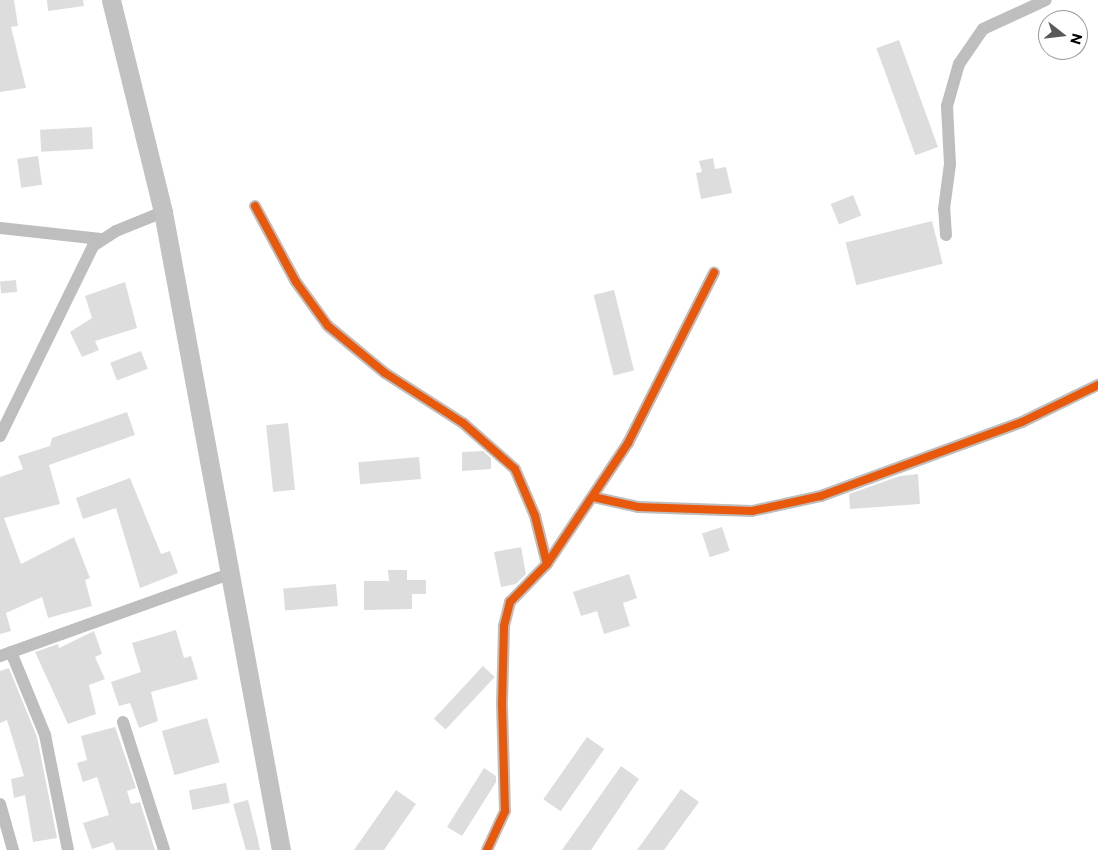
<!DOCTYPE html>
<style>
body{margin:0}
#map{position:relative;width:1098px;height:850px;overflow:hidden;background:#fff;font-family:Commissioner,sans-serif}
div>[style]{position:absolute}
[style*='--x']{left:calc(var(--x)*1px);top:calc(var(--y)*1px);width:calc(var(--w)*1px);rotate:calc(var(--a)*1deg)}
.building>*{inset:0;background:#ddd;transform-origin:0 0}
.minor>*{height:12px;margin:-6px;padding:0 6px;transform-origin:6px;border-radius:6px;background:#bebebe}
.secondary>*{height:19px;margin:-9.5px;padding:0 9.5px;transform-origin:9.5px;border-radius:9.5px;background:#c2c2c2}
.cycleway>*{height:8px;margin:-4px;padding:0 4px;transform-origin:4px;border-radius:4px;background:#e8590c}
span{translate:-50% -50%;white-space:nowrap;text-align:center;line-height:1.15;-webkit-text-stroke:4px #fff;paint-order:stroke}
.north{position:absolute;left:1038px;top:10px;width:50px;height:50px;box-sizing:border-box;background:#fff;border:1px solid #999;border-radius:50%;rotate:106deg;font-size:14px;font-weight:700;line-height:20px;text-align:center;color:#000}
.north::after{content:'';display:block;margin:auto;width:18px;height:22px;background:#595959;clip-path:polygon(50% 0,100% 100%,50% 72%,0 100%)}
</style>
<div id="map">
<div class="building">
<div style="clip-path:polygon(0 0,14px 0,18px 26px,11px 27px,26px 88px,0 92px)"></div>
<div style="clip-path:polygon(47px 0,83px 0,84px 6px,48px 11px)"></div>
<div style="left:899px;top:40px;width:114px;height:24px;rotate:70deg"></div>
<div style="left:92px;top:127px;width:22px;height:52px;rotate:87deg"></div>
<div style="left:38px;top:156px;width:29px;height:21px;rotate:82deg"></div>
<div style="clip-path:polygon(713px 158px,715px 169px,726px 167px,732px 193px,701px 199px,696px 173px,702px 172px,699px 161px)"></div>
<div style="left:853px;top:195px;width:22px;height:24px;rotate:68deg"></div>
<div style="left:932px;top:221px;width:44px;height:89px;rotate:76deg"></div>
<div style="left:16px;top:280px;width:12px;height:16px;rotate:85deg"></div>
<div style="clip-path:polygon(125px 282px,137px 328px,95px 341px,99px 350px,82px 357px,70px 332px,92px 318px,85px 296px)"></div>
<div style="left:614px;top:290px;width:83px;height:21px;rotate:76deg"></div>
<div style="left:141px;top:351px;width:19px;height:33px;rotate:69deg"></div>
<div style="clip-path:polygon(127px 412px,135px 435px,49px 465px,60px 504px,4px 518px,21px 564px,74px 537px,90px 578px,85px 580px,92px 606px,48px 618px,42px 597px,6px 613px,11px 631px,0 634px,0 477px,23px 469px,18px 456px,50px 446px,52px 438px)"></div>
<div style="left:288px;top:423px;width:67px;height:22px;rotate:84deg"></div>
<div style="clip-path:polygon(483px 451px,491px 458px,491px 469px,462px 471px,462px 452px)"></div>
<div style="left:419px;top:457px;width:22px;height:61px;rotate:85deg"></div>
<div style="clip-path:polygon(918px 474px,920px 504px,850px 509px,849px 494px,900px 476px)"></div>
<div style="clip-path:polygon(130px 478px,161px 554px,170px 551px,178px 573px,140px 588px,116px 508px,83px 519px,76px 498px)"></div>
<div style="left:722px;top:527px;width:25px;height:21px;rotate:72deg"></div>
<div style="clip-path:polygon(521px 547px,526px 574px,516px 584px,501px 587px,494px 552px)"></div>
<div style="clip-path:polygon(388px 570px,407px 570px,407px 580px,426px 580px,426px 594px,412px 594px,412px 609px,364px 610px,364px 581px,389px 581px)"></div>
<div style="clip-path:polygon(629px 574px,637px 598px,623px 603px,630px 626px,604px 634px,597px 611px,581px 616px,573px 592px)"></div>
<div style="left:336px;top:584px;width:22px;height:53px;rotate:85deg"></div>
<div style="clip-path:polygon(176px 630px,184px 658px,191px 656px,198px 679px,151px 692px,158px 721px,139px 728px,130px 703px,119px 706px,111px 682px,141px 672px,132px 643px)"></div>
<div style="clip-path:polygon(94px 631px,102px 654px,95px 657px,105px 679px,89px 685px,96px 714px,68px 724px,35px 652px,58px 644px,59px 648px)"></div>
<div style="left:483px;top:666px;width:16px;height:72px;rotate:43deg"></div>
<div style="clip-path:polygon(9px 668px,37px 737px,57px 838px,33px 842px,25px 795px,14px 798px,11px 779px,24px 776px,7px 720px,0 723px,0 671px)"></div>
<div style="left:207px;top:718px;width:46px;height:47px;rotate:74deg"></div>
<div style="clip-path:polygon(115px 727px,136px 788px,127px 791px,131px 804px,140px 802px,155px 850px,116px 850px,113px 842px,92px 849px,83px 823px,109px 815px,97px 777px,83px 782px,77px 763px,87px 760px,81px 736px)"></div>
<div style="left:587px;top:737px;width:21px;height:76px;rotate:35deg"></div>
<div style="clip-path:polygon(621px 766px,639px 779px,591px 850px,562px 850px)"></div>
<div style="clip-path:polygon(484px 768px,496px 776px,496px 782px,462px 836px,447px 827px)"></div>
<div style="left:226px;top:783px;width:20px;height:38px;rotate:79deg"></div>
<div style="clip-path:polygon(681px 789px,699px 802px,664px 850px,637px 850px)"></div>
<div style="clip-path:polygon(396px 790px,416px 804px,384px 850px,354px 850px)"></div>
<div style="clip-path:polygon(248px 800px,258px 840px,260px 850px,246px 850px,233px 804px)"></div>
</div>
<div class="minor">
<div style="--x:255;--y:206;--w:86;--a:61.7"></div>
<div style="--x:296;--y:282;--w:54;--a:54"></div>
<div style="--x:328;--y:326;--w:74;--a:39.5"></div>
<div style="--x:385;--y:373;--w:93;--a:32.7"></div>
<div style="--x:463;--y:423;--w:69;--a:41.5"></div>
<div style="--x:515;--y:469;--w:51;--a:66.9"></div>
<div style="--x:535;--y:516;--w:49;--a:76"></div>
<div style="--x:0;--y:228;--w:101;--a:6.3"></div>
<div style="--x:946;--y:235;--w:26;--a:-94"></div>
<div style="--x:944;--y:209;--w:45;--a:-82.4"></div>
<div style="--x:950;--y:164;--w:58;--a:-93"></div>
<div style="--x:947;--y:106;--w:44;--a:-74.1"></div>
<div style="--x:959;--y:64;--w:42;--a:-55.6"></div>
<div style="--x:983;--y:29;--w:69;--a:-24.7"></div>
<div style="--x:0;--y:436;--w:212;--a:-63.9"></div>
<div style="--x:93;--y:246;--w:27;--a:-33"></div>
<div style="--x:116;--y:231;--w:51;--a:-22"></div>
<div style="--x:593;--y:497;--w:46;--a:12.5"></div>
<div style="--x:638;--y:507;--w:114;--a:2"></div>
<div style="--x:752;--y:511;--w:71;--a:-12.3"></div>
<div style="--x:821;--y:496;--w:214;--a:-20.2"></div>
<div style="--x:1022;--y:422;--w:85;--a:-26"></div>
<div style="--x:11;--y:652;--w:90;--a:67.7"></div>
<div style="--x:45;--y:735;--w:117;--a:78.7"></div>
<div style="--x:0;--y:656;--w:246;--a:-19.7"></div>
<div style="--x:123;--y:722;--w:134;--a:72.2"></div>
<div style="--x:0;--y:804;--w:48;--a:74.2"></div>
<div style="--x:487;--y:850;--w:43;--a:-65.2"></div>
<div style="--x:505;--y:811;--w:107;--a:-91.6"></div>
<div style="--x:502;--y:704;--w:78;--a:-88.5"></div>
<div style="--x:504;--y:626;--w:25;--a:-76"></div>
<div style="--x:510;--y:602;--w:53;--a:-45.8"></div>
<div style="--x:547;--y:564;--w:146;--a:-56.2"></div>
<div style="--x:628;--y:443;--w:191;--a:-63.2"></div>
</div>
<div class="secondary">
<div style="--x:111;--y:0;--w:218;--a:76.2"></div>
<div style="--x:163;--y:212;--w:649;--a:79.52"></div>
</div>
<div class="cycleway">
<div style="--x:255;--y:206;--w:86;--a:61.7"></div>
<div style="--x:296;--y:282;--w:54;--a:54"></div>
<div style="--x:328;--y:326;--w:74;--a:39.5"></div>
<div style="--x:385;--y:373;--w:93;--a:32.7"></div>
<div style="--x:463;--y:423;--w:69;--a:41.5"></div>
<div style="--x:515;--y:469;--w:51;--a:66.9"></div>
<div style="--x:535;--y:516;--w:49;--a:76"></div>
<div style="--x:593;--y:497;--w:46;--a:12.5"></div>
<div style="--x:638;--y:507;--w:114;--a:2"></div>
<div style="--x:752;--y:511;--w:71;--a:-12.3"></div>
<div style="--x:821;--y:496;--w:214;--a:-20.2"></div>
<div style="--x:1022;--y:422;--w:85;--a:-26"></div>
<div style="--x:487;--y:850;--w:43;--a:-65.2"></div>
<div style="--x:505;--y:811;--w:107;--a:-91.6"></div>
<div style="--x:502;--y:704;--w:78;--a:-88.5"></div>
<div style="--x:504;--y:626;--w:25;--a:-76"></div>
<div style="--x:510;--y:602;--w:53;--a:-45.8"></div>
<div style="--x:547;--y:564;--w:146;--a:-56.2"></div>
<div style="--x:628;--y:443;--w:191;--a:-63.2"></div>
</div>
<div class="north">N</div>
</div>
